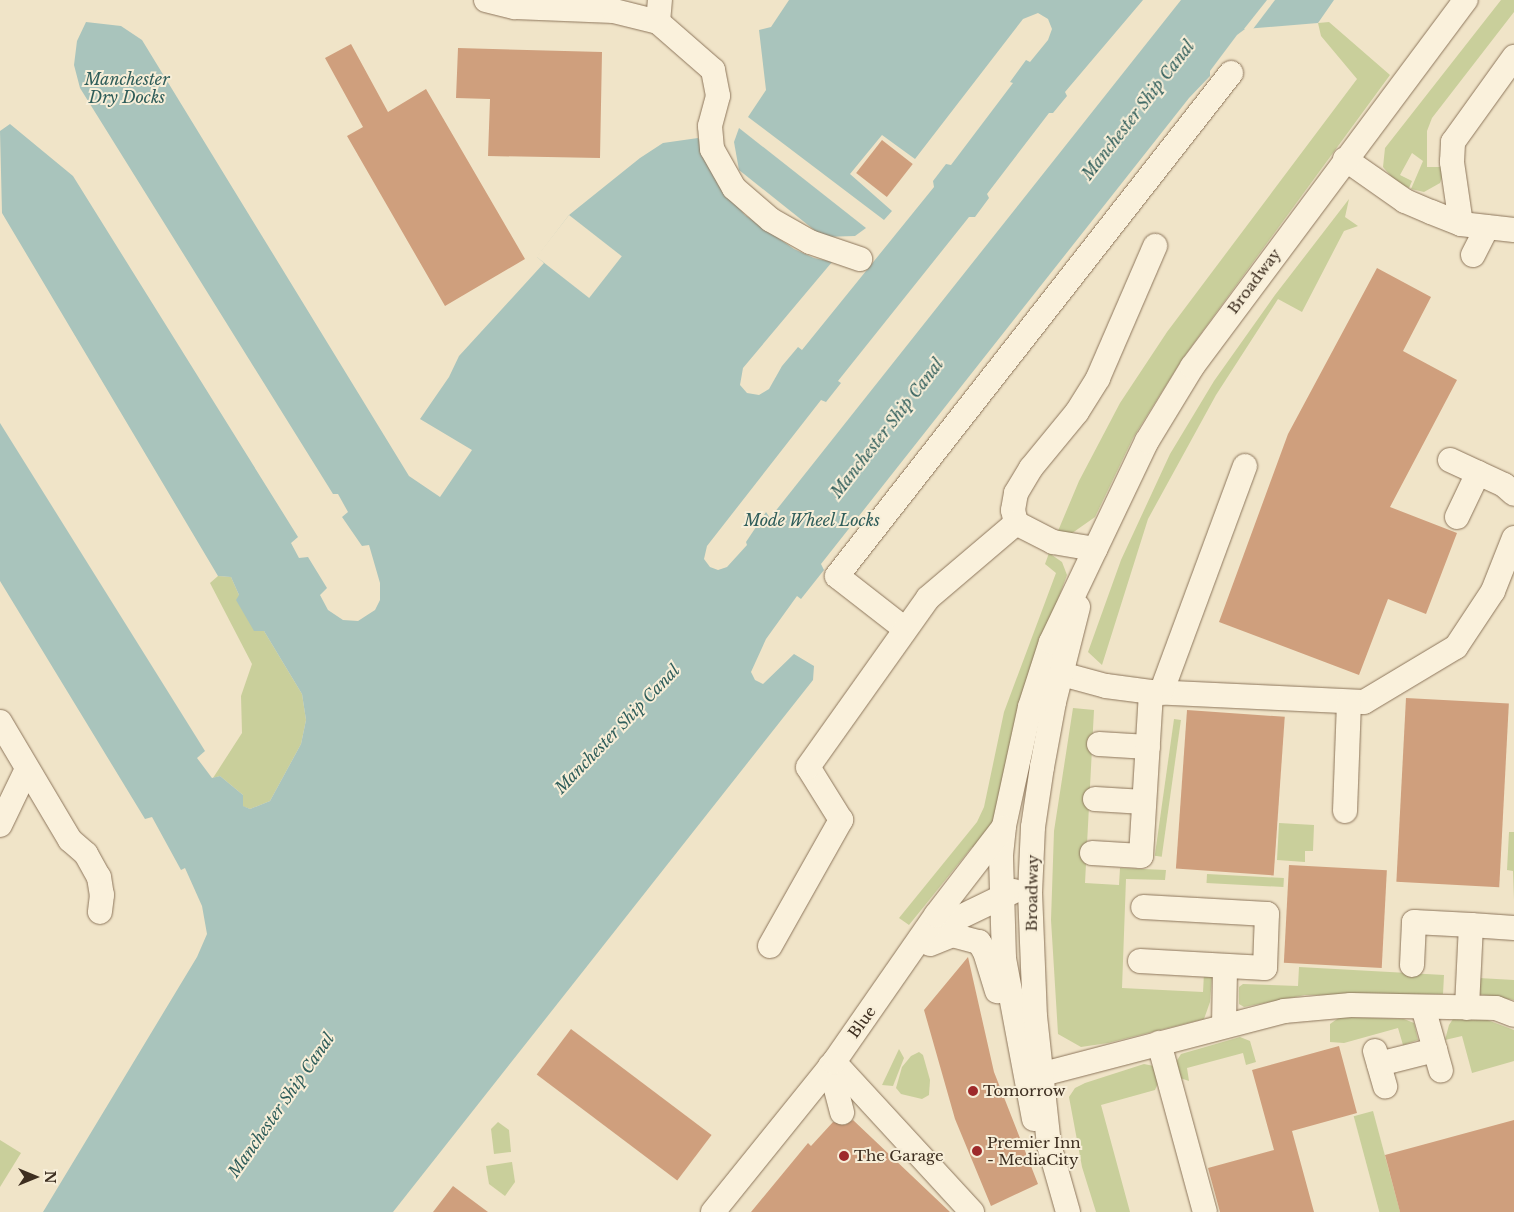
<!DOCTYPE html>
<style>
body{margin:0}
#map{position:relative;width:1514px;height:1212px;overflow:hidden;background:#f0e4c8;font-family:"Libre Baskerville",serif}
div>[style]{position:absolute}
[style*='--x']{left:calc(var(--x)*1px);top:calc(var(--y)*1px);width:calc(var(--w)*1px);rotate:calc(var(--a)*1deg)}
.green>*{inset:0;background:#c9cf9b;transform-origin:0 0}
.water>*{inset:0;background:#a9c4bc}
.pier>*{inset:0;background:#f0e4c8;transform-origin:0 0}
.building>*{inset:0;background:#cf9f7d;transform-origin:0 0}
.roads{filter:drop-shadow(0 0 1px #8d765c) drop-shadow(0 0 1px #8d765c)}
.minor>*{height:24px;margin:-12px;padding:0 12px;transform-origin:12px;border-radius:12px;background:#faf1dc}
.dots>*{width:14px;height:14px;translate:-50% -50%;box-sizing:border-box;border:2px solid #f7eed8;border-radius:50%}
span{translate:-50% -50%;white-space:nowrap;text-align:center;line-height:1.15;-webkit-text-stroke:4px #f7eed8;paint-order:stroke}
.street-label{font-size:15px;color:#3d2e20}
.poi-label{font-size:15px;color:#3d2e20}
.left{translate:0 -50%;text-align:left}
.water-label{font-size:16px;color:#2f5d5a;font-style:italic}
.north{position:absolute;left:10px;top:1152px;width:50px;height:50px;-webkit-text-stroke:4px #f7eed8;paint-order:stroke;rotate:90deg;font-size:14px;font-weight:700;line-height:20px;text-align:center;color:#3d2e20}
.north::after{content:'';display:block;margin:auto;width:18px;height:22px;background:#3d2e20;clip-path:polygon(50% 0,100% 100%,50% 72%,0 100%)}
</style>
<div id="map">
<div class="green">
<div style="clip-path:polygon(1501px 0,1514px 0,1514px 12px,1432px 118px,1427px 131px,1427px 167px,1446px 167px,1440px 183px,1424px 192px,1411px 189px,1423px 161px,1412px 153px,1400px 175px,1412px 181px,1409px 188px,1396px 182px,1383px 167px,1385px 148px)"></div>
<div style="clip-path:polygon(1329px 22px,1390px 75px,1183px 358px,1133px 438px,1095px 517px,1068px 536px,1058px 531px,1079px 481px,1120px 403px,1167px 332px,1357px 79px,1321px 36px,1318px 23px)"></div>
<div style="clip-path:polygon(1349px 199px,1345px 217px,1358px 226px,1344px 231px,1302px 312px,1278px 299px,1216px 395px,1148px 519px,1102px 665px,1088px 652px,1121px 560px,1170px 454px,1214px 381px,1275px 295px)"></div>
<div style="clip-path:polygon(1049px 553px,1062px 562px,1067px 575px,1033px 667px,994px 825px,979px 851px,972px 847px,909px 925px,899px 918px,977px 822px,984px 807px,1004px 712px,1056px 573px,1045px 564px)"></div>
<div style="clip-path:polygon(218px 576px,231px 577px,239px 595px,264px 631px,302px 694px,306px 720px,301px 744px,270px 801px,250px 809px,242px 806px,243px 795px,220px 776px,213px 778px,242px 733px,241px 696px,252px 664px,210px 583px)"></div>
<div style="clip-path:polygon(1073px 708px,1094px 710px,1085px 883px,1119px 885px,1120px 868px,1166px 870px,1165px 880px,1126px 879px,1122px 988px,1203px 992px,1204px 973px,1212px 977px,1210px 1002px,1204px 1019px,1108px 1043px,1081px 1047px,1058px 1034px,1051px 920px,1054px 831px)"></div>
<div style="left:1174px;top:719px;width:7px;height:138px;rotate:8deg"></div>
<div style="clip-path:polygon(1279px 823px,1314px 825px,1313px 851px,1305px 851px,1305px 862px,1277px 860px)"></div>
<div style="clip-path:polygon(1509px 832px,1514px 832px,1514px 900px,1513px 871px,1507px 870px)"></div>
<div style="left:1207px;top:874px;width:77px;height:9px;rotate:3deg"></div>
<div style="clip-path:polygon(1299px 967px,1444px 975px,1443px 994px,1305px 995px,1244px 1007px,1239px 1004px,1239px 987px,1243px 984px,1298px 986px)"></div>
<div style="clip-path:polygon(1479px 978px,1514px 980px,1514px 1000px,1478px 994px)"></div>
<div style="clip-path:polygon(1340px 1017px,1404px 1019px,1414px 1023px,1418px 1040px,1403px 1045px,1398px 1028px,1344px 1043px,1330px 1042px,1330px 1024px)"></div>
<div style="clip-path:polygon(1462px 1017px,1482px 1018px,1514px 1030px,1514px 1061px,1472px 1073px,1462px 1036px,1445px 1040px,1449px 1025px,1453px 1019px)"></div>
<div style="clip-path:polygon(1240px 1037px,1250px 1041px,1256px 1062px,1246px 1065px,1243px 1053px,1187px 1068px,1189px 1081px,1180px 1078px,1176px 1062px,1181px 1054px)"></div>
<div style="clip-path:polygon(899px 1049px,904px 1058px,893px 1086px,882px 1085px)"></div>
<div style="clip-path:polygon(919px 1052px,923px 1055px,930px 1080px,929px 1095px,922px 1099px,901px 1094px,896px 1088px,902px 1067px,911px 1056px)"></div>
<div style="clip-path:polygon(1144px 1064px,1154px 1066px,1159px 1081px,1155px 1090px,1101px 1105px,1130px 1212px,1096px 1212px,1082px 1167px,1069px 1097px,1075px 1088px,1085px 1083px)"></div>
<div style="left:1373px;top:1111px;width:105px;height:20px;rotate:75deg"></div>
<div style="clip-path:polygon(498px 1122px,509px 1130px,511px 1152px,494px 1154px,491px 1129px)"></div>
<div style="clip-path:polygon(0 1140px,21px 1153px,0 1187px)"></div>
<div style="clip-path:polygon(512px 1162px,515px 1182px,505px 1196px,489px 1184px,486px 1166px)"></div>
</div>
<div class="water">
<div style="clip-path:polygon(789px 0,1143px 0,1065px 92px,1067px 96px,1053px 113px,1049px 113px,987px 194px,989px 198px,975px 217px,969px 217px,838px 381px,841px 383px,826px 402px,821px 400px,707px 546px,704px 559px,710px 567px,718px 570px,727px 567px,747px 545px,746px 542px,766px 512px,770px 518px,1181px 0,1334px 0,1318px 23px,1245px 29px,1237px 35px,1210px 71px,1210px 76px,1189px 98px,821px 564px,824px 570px,801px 599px,797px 596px,766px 639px,751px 672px,755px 680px,763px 684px,794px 654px,814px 666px,813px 680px,393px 1212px,43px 1212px,197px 957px,207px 934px,202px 906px,185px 868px,181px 870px,152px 817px,145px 819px,0 581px,0 423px,205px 751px,197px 758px,212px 778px,220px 776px,243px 795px,243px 806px,250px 809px,270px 801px,301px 744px,306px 720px,302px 694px,264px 631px,254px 631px,236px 600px,239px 595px,231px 577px,218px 576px,2px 213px,0 131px,10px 124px,73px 176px,298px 537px,291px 543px,299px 558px,308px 557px,327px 588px,320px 595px,328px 610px,343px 620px,358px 621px,375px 610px,380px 600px,380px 583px,369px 545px,362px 546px,342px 517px,348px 512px,338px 494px,333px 494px,80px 88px,74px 65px,77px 41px,86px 22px,121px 26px,142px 40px,409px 476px,440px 497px,472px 450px,420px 419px,449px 377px,459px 356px,544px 263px,537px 257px,569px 215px,640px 158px,663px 143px,698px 138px,725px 192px,745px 215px,794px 249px,814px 258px,832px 262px,743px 368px,740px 385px,747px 393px,759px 395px,769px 389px,782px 366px,798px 347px,802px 350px,934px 187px,933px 181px,946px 164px,951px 165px,1013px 83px,1010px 82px,1026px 60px,1030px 62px,1048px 40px,1052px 29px,1048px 19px,1038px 13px,1023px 19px,915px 159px,882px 135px,850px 174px,892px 211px,884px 220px,748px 117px,766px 90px,759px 30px,771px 27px)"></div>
<div style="clip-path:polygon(739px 128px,866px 228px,855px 236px,823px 237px,739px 170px,734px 142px)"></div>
</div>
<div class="pier">
<div style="clip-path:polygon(1267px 0,1275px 0,1253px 29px,1244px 29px)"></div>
<div style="left:569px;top:215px;width:67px;height:53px;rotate:38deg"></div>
</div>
<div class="building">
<div style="clip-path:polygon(351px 44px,388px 112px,426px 89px,525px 259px,445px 306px,347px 136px,363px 127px,325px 58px)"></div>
<div style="clip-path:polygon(458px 48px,602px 52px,600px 158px,488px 156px,490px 99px,456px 98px)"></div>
<div style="left:882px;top:140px;width:39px;height:42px;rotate:38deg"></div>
<div style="clip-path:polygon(1377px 268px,1431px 297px,1403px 351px,1457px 380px,1390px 507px,1457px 533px,1426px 614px,1388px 599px,1359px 675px,1219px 622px,1288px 434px)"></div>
<div style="left:1406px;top:698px;width:103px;height:184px;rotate:3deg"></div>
<div style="left:1187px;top:710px;width:98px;height:159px;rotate:4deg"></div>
<div style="left:1289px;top:865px;width:98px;height:98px;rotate:3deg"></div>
<div style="clip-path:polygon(968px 957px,994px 1072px,1038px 1184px,991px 1206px,955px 1119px,924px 1010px)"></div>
<div style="left:571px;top:1029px;width:176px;height:57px;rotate:37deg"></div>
<div style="clip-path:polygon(1339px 1046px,1357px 1113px,1292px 1131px,1314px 1212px,1220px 1212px,1208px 1168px,1274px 1150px,1252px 1070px)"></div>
<div style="clip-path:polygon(853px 1120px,950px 1212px,751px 1212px,808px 1143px,811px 1146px,833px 1122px,845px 1125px)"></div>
<div style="clip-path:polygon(1514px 1120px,1514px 1212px,1400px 1212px,1385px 1155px)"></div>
<div style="clip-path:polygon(453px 1186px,488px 1212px,433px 1212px)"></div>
</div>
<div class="roads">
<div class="minor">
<div style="--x:486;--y:0;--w:30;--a:14"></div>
<div style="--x:515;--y:7;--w:99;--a:2.3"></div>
<div style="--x:614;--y:11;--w:45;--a:14"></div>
<div style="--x:658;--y:22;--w:73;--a:41.1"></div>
<div style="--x:713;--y:70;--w:26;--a:79"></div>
<div style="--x:718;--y:96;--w:31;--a:105"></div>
<div style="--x:710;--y:126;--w:23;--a:85"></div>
<div style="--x:712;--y:149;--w:45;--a:60.6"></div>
<div style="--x:734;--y:188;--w:49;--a:40.9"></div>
<div style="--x:771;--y:220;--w:45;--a:29.4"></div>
<div style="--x:810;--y:242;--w:53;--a:18.8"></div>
<div style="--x:658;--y:22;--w:22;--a:-85"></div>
<div style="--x:1345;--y:159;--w:73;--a:35"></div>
<div style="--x:1405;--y:201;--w:28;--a:23"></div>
<div style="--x:1431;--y:212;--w:32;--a:22"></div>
<div style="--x:1461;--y:224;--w:53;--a:6.5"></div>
<div style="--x:1461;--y:224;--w:63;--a:-98.3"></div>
<div style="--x:1452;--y:162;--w:20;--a:-87"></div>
<div style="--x:1453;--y:142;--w:105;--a:-54.3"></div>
<div style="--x:1473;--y:255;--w:31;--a:-63"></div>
<div style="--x:1450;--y:460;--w:60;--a:24.8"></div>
<div style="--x:1504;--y:485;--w:13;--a:42"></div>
<div style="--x:1457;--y:517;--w:49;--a:-64.5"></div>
<div style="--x:1016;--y:523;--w:13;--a:-103"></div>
<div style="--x:1013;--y:510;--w:17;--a:-80"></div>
<div style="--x:1016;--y:493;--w:29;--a:-59"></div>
<div style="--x:1031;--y:468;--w:72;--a:-50.6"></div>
<div style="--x:1077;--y:412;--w:40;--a:-58"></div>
<div style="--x:1098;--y:378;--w:144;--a:-66.6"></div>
<div style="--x:905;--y:629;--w:86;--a:-142.1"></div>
<div style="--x:837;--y:576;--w:639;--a:-51.93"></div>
<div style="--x:1047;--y:670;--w:61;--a:15.2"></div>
<div style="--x:1106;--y:686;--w:45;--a:7.6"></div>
<div style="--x:1151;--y:692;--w:213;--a:2.7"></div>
<div style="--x:1364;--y:702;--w:107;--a:-30.9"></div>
<div style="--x:1456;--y:647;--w:67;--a:-56.5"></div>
<div style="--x:1493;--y:591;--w:57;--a:-68.4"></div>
<div style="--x:1161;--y:693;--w:242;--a:-69.7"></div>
<div style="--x:0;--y:722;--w:137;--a:59.3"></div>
<div style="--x:70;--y:840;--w:21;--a:41"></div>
<div style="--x:86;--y:854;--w:26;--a:61"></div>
<div style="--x:99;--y:877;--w:18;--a:81"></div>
<div style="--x:102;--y:895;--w:17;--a:97"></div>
<div style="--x:1099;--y:744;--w:49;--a:3.5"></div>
<div style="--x:1095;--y:799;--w:49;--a:3.5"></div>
<div style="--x:1345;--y:811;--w:109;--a:-87.9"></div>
<div style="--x:0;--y:825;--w:62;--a:-64.3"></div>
<div style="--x:1092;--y:853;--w:49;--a:3.5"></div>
<div style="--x:1141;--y:856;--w:164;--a:-86.5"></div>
<div style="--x:1471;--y:925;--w:43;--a:4"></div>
<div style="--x:932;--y:942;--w:27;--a:-48"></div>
<div style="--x:950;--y:922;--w:71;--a:-25.8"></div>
<div style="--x:930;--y:944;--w:24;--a:-22"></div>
<div style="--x:952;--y:935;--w:28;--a:15"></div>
<div style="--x:979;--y:942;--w:12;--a:59"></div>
<div style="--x:985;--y:952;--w:41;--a:72.9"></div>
<div style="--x:770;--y:946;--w:145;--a:-60.6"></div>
<div style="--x:841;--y:820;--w:62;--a:-121.9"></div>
<div style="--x:808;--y:767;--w:207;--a:-54.6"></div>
<div style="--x:928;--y:598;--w:116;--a:-40.4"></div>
<div style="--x:1016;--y:523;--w:42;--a:27.2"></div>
<div style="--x:1053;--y:542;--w:43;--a:9.5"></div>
<div style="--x:1140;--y:961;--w:125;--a:3.2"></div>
<div style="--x:1265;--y:968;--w:54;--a:-87.9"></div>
<div style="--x:1267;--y:914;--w:124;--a:-176.8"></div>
<div style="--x:1412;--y:965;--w:43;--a:-87.3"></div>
<div style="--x:1414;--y:922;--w:57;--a:3"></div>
<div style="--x:1471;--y:925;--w:83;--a:92.8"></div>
<div style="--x:1423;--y:1007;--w:66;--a:74.3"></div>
<div style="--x:1224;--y:1026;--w:60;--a:-89"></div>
<div style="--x:1159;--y:1043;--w:175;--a:74.8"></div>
<div style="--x:1375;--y:1051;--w:37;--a:74"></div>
<div style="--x:834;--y:1062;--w:204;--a:47.4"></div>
<div style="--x:1379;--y:1064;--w:58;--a:-14"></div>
<div style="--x:830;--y:1066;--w:48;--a:75.4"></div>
<div style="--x:1043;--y:1074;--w:249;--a:-14.6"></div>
<div style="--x:1284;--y:1011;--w:67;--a:-5.1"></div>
<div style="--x:1351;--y:1005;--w:145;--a:1.2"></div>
<div style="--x:1496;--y:1008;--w:19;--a:21"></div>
<div style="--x:1034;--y:1119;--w:164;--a:-100.6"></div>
<div style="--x:1004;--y:958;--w:103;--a:-91.7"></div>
<div style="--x:1001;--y:855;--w:29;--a:-84"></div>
<div style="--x:1004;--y:826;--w:122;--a:-77.7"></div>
<div style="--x:1030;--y:707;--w:68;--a:-72.1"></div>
<div style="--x:1051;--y:642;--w:223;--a:-64.5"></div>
<div style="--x:1147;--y:441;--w:87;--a:-58.7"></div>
<div style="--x:1192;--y:367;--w:458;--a:-53.3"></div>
<div style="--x:713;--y:1212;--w:193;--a:-51.1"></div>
<div style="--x:834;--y:1062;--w:179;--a:-55.2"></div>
<div style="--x:936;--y:915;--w:110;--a:-52.4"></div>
<div style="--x:1068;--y:1212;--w:70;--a:-105.8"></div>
<div style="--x:1049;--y:1145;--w:129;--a:-96.2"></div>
<div style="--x:1035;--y:1017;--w:124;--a:-92.3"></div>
<div style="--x:1030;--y:893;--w:66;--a:-87.4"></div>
<div style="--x:1033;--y:827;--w:61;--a:-81.5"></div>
<div style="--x:1042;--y:767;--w:66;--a:-79.5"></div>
<div style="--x:1054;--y:702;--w:98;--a:-75.8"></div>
</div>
</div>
<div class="dots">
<div style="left:973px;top:1091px;background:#9e2a2b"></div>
<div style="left:977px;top:1151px;background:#9e2a2b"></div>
<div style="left:844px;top:1156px;background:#9e2a2b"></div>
</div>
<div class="street-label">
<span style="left:1254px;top:281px;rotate:-53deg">Broadway</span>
<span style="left:1032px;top:893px;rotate:-89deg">Broadway</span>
<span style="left:862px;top:1022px;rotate:-54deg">Blue</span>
</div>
<div class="poi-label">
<span class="left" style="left:983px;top:1091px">Tomorrow</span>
<span class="left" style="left:987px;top:1151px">Premier Inn<br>- MediaCity</span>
<span class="left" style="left:854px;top:1156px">The Garage</span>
</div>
<div class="water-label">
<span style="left:127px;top:88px">Manchester<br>Dry Docks</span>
<span style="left:1138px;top:110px;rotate:-52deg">Manchester Ship Canal</span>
<span style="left:887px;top:428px;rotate:-52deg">Manchester Ship Canal</span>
<span style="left:812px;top:520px">Mode Wheel Locks</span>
<span style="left:617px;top:729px;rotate:-46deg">Manchester Ship Canal</span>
<span style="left:281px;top:1105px;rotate:-55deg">Manchester Ship Canal</span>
</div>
<div class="north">N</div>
</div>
